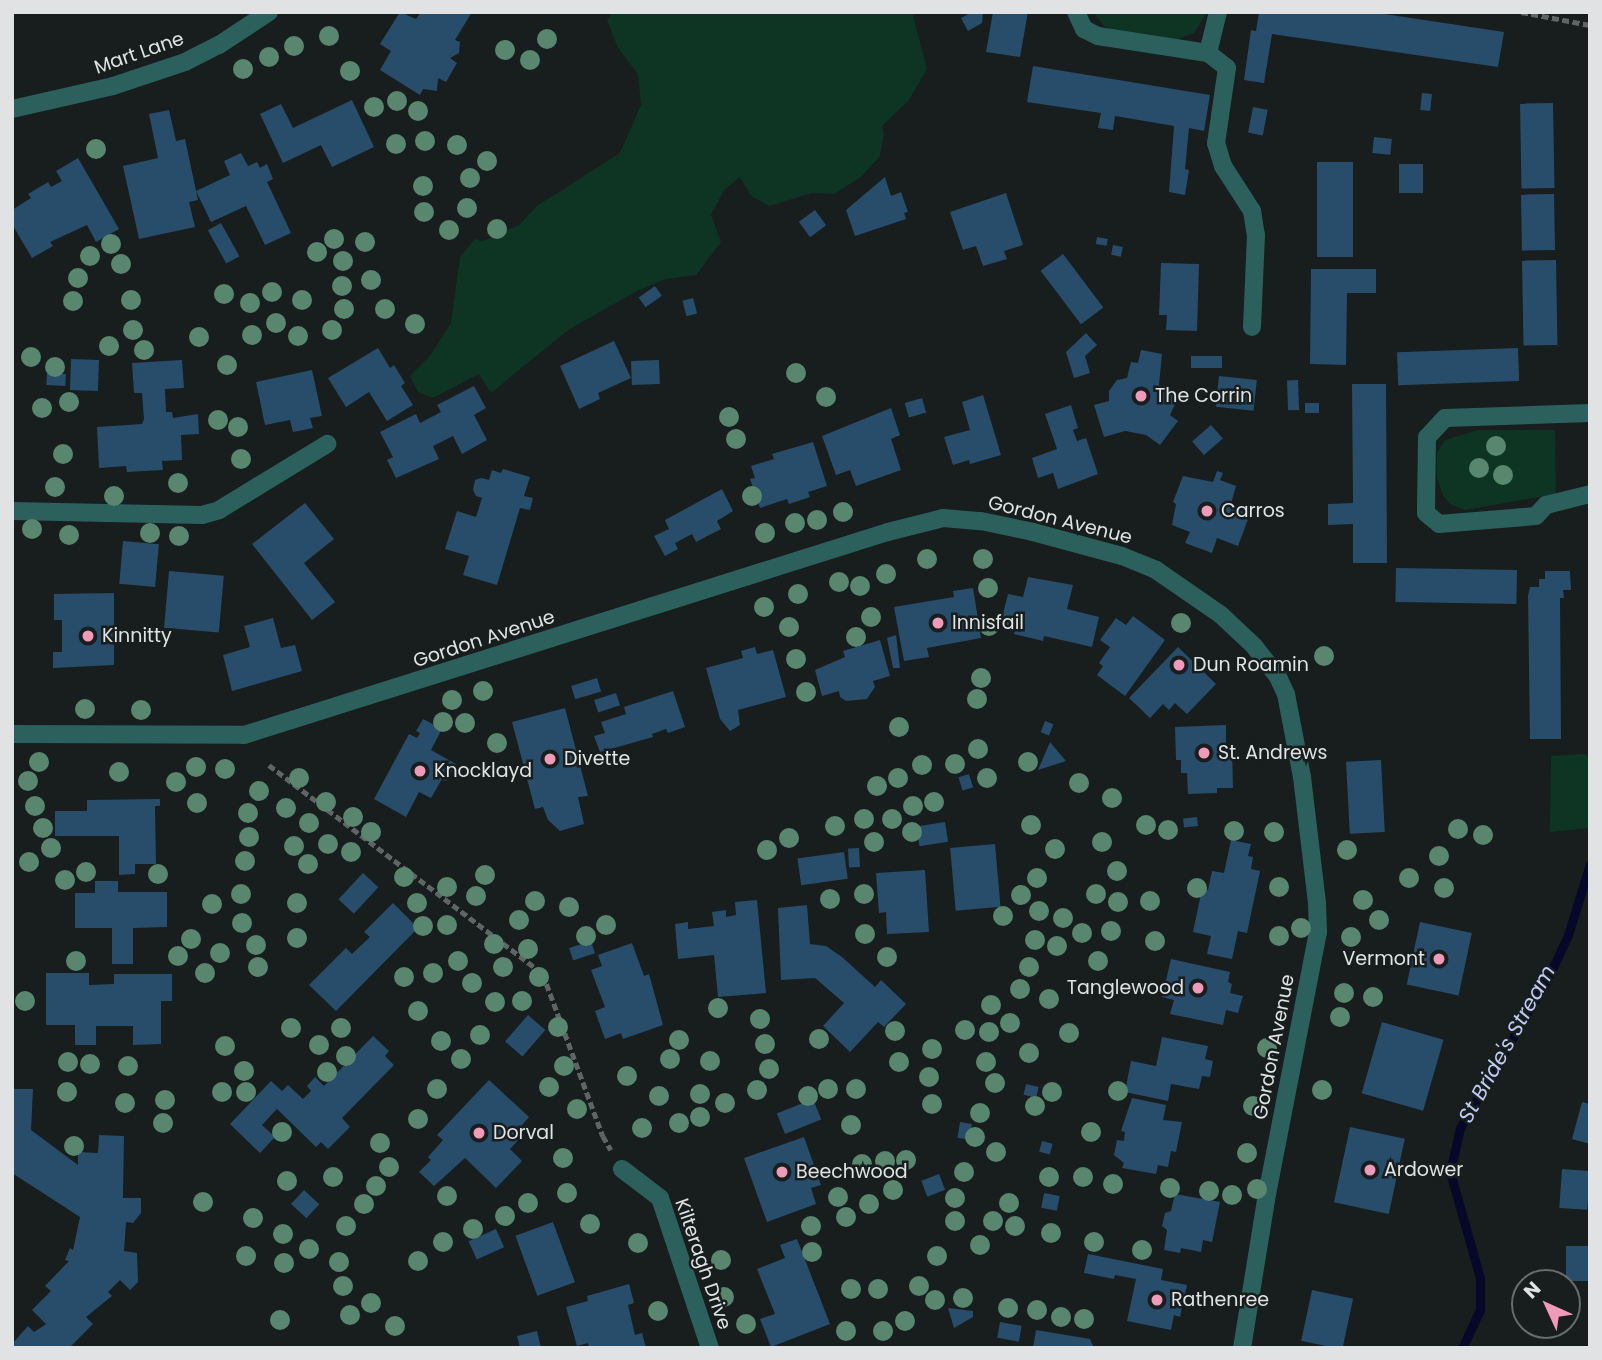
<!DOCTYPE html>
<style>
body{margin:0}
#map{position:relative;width:1602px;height:1360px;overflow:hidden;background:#181d1e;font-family:Poppins,sans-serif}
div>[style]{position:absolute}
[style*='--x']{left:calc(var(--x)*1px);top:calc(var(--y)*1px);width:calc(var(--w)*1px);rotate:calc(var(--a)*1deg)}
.green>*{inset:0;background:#0e3523}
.stream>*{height:9px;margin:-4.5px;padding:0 4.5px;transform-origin:4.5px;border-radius:4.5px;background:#060829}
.building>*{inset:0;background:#274d6b;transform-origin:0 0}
.path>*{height:4.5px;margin-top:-2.25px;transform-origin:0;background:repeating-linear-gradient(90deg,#606465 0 7px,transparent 0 10.5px)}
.minor>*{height:18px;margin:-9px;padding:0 9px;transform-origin:9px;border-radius:9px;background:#2b605c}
.trees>*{width:20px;height:20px;margin:-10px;border-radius:50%;background:#59866f}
.dots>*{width:19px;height:19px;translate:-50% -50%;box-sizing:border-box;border:4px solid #181d1e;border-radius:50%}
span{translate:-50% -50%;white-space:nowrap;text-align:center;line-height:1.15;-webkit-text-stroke:5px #181d1e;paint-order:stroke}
.street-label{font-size:19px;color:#e0e2e3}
.poi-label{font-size:19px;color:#e0e2e3}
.left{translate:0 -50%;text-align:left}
.right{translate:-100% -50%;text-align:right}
.water-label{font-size:21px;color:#c1ccf5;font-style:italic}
.frame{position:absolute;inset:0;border:14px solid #e0e2e3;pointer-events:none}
.north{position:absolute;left:1511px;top:1269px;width:70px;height:70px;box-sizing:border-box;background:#181d1e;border:2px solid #686c6d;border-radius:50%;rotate:315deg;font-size:19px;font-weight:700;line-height:28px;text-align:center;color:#e0e2e3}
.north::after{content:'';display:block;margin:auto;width:24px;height:32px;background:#ef9ab8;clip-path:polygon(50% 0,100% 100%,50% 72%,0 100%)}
</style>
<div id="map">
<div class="green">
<div style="clip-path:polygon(613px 12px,912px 12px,927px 69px,909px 100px,882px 126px,884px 133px,880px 156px,861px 177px,834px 194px,812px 193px,769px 206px,751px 196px,740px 177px,724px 190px,711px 215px,721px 242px,696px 275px,666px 279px,637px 291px,568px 330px,491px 393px,479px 374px,433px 398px,418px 392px,410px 376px,430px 356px,451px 323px,460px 257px,475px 239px,483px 241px,519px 225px,537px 206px,620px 153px,641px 105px,638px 74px,618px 48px,607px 20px)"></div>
<div style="clip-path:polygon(1093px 12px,1207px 12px,1194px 33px,1172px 41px,1117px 32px,1104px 26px)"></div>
<div style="clip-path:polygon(1478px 430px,1555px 430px,1556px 494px,1465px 510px,1450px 504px,1443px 496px,1437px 477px,1437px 453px,1445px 440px)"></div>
<div style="clip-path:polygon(1585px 754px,1590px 758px,1590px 828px,1550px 832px,1551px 756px)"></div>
</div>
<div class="stream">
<div style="--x:1462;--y:1348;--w:42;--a:-64.7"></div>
<div style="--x:1480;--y:1310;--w:32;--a:-90"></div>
<div style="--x:1480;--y:1278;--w:110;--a:-105.8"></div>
<div style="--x:1450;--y:1172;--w:45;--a:-77.2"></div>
<div style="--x:1460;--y:1128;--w:178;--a:-59.7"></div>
<div style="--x:1550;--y:974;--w:43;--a:-65.2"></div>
<div style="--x:1568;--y:935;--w:74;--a:-72.8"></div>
</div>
<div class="building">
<div style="clip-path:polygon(400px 12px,416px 19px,421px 12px,472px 12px,455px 40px,460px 42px,459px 53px,450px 58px,457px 63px,446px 82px,438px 78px,437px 91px,423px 89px,420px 95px,380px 70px,391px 51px,380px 44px)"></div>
<div style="clip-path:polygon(972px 12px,983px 12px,982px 23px,968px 31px,961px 18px)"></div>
<div style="clip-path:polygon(993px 12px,1028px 12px,1020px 57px,986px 52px)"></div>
<div style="clip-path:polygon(1259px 12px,1371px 12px,1504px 32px,1498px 67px,1272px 34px,1264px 83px,1244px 80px,1251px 30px,1256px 31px)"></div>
<div style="clip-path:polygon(1033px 66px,1210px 95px,1204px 131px,1189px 128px,1185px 169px,1189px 170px,1185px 195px,1169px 192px,1174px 126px,1115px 116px,1113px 130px,1098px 128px,1101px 113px,1027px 102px)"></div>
<div style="left:1422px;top:93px;width:10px;height:17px;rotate:6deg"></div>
<div style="clip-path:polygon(352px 100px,374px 147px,332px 167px,321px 145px,283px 163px,260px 114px,281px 104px,293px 128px)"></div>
<div style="left:1553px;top:103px;width:85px;height:33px;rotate:89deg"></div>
<div style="left:1253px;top:107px;width:15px;height:26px;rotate:11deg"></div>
<div style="clip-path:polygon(169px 110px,176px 141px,185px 139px,198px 200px,189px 202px,195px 227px,139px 239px,123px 166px,158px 158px,149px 114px)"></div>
<div style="left:1374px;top:137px;width:18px;height:16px;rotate:6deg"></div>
<div style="clip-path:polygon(241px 153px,248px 166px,257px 162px,260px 168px,267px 164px,273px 179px,267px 182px,291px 233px,265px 245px,246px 206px,211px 222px,196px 191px,230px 175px,224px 161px)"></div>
<div style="clip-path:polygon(78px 158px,119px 229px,96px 242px,87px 225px,50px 242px,53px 246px,32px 258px,12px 224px,12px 210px,31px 198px,28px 194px,48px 182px,51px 187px,62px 181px,56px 171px)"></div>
<div style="left:1317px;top:162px;width:36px;height:95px"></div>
<div style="left:1399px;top:164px;width:24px;height:29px"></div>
<div style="clip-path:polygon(885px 177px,891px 196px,901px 192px,908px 212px,904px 213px,906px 219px,855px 236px,846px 210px)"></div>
<div style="clip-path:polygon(1006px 193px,1023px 245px,1004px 251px,1007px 259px,983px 266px,976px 246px,963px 250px,950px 212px)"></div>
<div style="left:1554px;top:194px;width:56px;height:33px;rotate:89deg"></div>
<div style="left:815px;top:210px;width:19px;height:20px;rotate:54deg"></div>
<div style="left:221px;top:223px;width:38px;height:15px;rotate:61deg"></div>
<div style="left:1097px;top:237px;width:11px;height:7px;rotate:10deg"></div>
<div style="left:1113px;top:245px;width:10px;height:10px;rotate:11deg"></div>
<div style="left:1063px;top:254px;width:67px;height:28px;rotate:53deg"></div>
<div style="left:1556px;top:260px;width:85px;height:34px;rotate:89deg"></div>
<div style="clip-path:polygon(1161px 263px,1199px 264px,1197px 331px,1166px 330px,1167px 315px,1159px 315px)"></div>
<div style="clip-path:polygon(1311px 269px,1376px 269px,1376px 293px,1347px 293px,1346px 365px,1310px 364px)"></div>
<div style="left:655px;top:286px;width:12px;height:20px;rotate:55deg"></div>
<div style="left:693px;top:298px;width:16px;height:11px;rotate:75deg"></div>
<div style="clip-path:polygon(1086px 333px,1097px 345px,1085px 356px,1090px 373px,1074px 378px,1066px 352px)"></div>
<div style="clip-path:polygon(614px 341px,631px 378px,598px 393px,600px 399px,579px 409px,560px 366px)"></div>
<div style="clip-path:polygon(378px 348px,390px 368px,394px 365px,405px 383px,401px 386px,413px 405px,387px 421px,369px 392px,346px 407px,328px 378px)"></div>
<div style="left:1518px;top:348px;width:33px;height:121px;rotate:88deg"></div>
<div style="clip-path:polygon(1141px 350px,1162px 354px,1159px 385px,1171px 391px,1175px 404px,1170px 415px,1178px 421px,1160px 445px,1146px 435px,1125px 431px,1104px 437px,1094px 405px,1109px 401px,1109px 391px,1117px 380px,1127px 378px,1131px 362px,1138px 363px)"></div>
<div style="left:1191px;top:356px;width:31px;height:12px"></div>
<div style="left:71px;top:359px;width:28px;height:31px;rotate:2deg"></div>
<div style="clip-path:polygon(182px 360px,184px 388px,165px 389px,166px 412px,172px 412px,173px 418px,198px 414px,199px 434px,181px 435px,182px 460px,162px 461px,163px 470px,127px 472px,126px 466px,99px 468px,97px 427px,142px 424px,144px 419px,142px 393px,134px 393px,132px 363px)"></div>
<div style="left:659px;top:360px;width:24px;height:28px;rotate:88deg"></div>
<div style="clip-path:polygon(312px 370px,322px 416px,310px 418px,313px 428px,293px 432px,290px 420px,265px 425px,256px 382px)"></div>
<div style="left:47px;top:373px;width:19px;height:12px;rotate:3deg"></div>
<div style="left:1219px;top:376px;width:38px;height:31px;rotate:6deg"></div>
<div style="left:1298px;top:380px;width:30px;height:11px;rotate:88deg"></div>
<div style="clip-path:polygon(1352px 384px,1386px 384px,1387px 563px,1353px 563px,1353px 524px,1328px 525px,1328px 504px,1353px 503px)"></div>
<div style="clip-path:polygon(474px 386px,486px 408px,474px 415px,487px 440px,462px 454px,453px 436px,433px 446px,439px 459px,396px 478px,387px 460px,393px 457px,380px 432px,416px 414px,420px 423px,441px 412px,437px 405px)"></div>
<div style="clip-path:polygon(983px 395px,1001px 455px,970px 464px,969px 460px,953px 465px,944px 437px,970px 430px,962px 402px)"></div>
<div style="left:922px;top:398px;width:15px;height:18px;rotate:74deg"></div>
<div style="left:1305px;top:403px;width:14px;height:10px"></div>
<div style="clip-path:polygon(1071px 405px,1078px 428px,1073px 430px,1077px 441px,1086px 438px,1098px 474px,1058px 489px,1053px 473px,1038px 478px,1032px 458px,1057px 449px,1045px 414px)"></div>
<div style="clip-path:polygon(891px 408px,900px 435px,891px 439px,901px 470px,856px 486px,850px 470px,836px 475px,822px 436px)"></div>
<div style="left:1211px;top:425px;width:18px;height:25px;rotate:49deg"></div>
<div style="clip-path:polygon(813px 442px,827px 486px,808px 492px,810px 497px,789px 504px,787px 499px,760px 508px,750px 479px,755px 478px,751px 466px,774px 459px,772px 454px)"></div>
<div style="clip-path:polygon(503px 469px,530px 477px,524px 496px,533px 498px,530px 510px,520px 508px,497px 585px,463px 575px,469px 556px,445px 549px,457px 511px,476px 517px,482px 498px,476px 496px,473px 490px,475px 480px,481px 478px,489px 480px,492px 470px,501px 473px)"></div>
<div style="clip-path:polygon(1217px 471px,1223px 473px,1220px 480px,1236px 486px,1230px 507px,1250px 514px,1238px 546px,1217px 538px,1212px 553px,1185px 543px,1190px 532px,1172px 525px,1176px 504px,1173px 502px,1183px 476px,1213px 482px)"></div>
<div style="clip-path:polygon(722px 489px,733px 511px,717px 521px,721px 529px,696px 542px,692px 534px,675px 543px,678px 549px,665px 556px,654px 536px,669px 529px,665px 520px)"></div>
<div style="clip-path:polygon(305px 503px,334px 539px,304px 563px,335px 602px,312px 620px,252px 544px)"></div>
<div style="left:123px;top:541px;width:36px;height:43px;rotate:5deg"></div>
<div style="left:1396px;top:568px;width:121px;height:34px;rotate:1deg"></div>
<div style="left:169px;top:571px;width:55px;height:57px;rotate:5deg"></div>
<div style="clip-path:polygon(1545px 571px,1570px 571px,1571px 590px,1563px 590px,1564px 598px,1560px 598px,1561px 739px,1530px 739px,1528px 596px,1530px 587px,1539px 587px,1539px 579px,1545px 579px)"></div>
<div style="clip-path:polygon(1028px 577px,1073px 585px,1067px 609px,1099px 617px,1092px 647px,1044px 636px,1043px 641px,1014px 634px,1015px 629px,1000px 626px,1008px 594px,1023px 597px)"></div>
<div style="clip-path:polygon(973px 588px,981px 638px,927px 648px,929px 657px,904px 661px,894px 607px,954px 597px,953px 591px)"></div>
<div style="clip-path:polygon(114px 593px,114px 665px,53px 668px,53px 652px,62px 652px,62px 620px,54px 620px,54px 594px)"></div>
<div style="clip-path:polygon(1133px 616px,1165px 640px,1125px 696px,1097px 675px,1103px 666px,1099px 663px,1110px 647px,1100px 640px,1116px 618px,1126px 625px)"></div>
<div style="clip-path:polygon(273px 618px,281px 648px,295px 645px,302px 671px,232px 691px,223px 655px,250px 647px,244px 626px)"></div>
<div style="clip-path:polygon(896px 635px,900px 668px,893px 668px,887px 638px)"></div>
<div style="clip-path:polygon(880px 640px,890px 676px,873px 681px,875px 687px,867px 699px,846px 701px,840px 697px,839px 691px,822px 696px,815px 670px,845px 657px,843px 651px)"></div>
<div style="clip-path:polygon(755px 647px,757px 654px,773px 650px,786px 697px,738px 710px,740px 725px,730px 731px,720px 719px,706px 668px,743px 658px,741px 651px)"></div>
<div style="clip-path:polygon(1178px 647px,1216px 684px,1187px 714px,1175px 703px,1169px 710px,1163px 704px,1150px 718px,1129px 698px)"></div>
<div style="left:597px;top:678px;width:14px;height:27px;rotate:73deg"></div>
<div style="clip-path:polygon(673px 691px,685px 727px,668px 733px,666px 729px,652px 734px,653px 737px,600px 752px,594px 736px,605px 733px,601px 722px,626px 714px,624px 707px)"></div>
<div style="left:616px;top:693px;width:13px;height:23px;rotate:72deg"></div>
<div style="clip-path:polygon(565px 708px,588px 796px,578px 797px,584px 824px,560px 831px,548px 820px,543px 807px,535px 809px,512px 722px)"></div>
<div style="clip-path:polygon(423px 719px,442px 729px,431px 750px,456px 764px,446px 781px,442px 779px,431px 798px,419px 792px,406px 817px,374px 799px,409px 734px,417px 738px,420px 733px,416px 731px)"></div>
<div style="left:1045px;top:721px;width:9px;height:12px;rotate:21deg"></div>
<div style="clip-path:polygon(1226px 725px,1226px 747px,1232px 746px,1233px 788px,1217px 788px,1217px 793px,1188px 794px,1187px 773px,1181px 773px,1181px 760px,1176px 760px,1175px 727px)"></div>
<div style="clip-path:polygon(1050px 742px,1066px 761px,1038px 770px)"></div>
<div style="left:1381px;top:760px;width:72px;height:35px;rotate:87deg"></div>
<div style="left:969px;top:774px;width:14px;height:11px;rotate:73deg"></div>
<div style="clip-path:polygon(160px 799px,160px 806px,155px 806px,156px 864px,135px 864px,135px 874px,119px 875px,119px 836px,55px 836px,55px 811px,87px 811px,87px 800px)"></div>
<div style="left:1197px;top:817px;width:9px;height:14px;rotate:84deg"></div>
<div style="left:945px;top:822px;width:20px;height:29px;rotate:81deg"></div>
<div style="clip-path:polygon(1231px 840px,1251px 844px,1248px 856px,1253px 857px,1251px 869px,1260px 871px,1247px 933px,1238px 931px,1232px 959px,1207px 954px,1211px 936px,1193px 932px,1202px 889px,1208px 890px,1212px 871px,1224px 873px)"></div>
<div style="left:995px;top:844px;width:63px;height:45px;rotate:85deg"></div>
<div style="left:859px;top:848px;width:19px;height:11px;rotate:87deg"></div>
<div style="left:844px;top:852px;width:27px;height:47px;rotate:82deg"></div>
<div style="clip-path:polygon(925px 870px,929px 932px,887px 934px,886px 912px,879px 913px,876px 873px)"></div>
<div style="left:363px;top:873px;width:21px;height:36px;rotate:43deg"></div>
<div style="clip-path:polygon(95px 881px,118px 881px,118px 892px,167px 892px,167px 927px,133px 928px,133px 964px,112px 964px,112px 928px,75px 928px,75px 893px,95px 893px)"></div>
<div style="clip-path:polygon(757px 900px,766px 993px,718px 997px,714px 955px,678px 959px,675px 924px,688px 922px,688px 929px,714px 926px,712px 912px,726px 910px,726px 917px,736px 915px,735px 902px)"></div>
<div style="clip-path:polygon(393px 903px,418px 928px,336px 1011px,309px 985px,346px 948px,352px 954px,370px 937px,364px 932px)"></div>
<div style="clip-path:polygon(807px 905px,810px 944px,826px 946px,842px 957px,875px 987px,881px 980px,906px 1004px,884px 1027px,878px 1022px,850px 1052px,823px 1026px,844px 1003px,815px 978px,781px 980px,778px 908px)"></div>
<div style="left:1420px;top:922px;width:53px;height:64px;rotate:12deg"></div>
<div style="left:591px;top:941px;width:13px;height:23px;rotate:72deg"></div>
<div style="clip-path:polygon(632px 943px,644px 976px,649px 974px,663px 1025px,623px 1039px,621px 1033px,605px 1039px,595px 1011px,605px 1007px,591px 970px,602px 966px,598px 955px)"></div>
<div style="clip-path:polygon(1171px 959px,1230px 972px,1228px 982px,1232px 984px,1230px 993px,1243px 996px,1238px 1013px,1226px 1010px,1223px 1025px,1170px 1014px,1174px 1000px,1162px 997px)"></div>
<div style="clip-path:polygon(46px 973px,89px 973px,89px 985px,114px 984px,114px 974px,172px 974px,172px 1001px,161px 1001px,161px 1044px,133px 1045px,133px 1026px,96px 1026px,96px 1045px,75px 1045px,75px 1025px,46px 1025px)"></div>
<div style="left:528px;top:1015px;width:23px;height:35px;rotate:41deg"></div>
<div style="left:1382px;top:1022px;width:64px;height:74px;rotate:16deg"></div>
<div style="clip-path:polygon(373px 1036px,389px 1051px,385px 1056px,394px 1065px,342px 1118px,350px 1127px,328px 1149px,321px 1142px,316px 1147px,277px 1109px,262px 1125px,275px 1137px,260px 1153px,230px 1124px,271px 1081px,282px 1091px,288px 1085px,303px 1099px,311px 1091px,307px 1086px,315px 1077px,324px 1086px)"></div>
<div style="clip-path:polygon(1162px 1037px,1208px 1046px,1205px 1059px,1213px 1061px,1210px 1077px,1202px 1076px,1199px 1089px,1171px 1084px,1168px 1101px,1125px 1092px,1131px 1061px,1156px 1066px)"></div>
<div style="clip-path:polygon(489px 1080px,529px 1117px,517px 1131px,522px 1136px,510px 1149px,522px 1161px,496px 1188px,465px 1158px,434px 1186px,419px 1172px,431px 1160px,428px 1157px,443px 1140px,437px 1135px)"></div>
<div style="left:1026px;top:1084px;width:13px;height:11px;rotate:13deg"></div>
<div style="clip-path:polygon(14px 1089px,33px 1089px,31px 1130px,78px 1165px,78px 1152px,98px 1153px,99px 1135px,124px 1136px,123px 1198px,141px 1198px,141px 1213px,133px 1223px,126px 1222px,124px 1251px,137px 1253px,138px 1282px,130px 1290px,120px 1280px,108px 1292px,112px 1296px,86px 1317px,93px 1324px,69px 1348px,16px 1348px,12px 1344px,28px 1326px,34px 1332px,46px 1324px,32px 1310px,51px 1291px,45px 1286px,69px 1261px,65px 1260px,70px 1248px,73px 1250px,80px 1217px,12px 1173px)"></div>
<div style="clip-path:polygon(1132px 1098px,1166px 1105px,1163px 1120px,1182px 1122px,1176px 1152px,1171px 1151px,1168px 1167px,1158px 1165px,1156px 1174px,1122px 1168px,1124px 1163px,1114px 1155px,1117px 1140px,1124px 1141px,1125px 1132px,1121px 1131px)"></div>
<div style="left:813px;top:1099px;width:22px;height:39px;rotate:68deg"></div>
<div style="clip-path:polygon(1582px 1102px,1590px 1104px,1590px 1144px,1572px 1139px)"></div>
<div style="left:960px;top:1122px;width:12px;height:16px;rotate:9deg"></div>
<div style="left:1350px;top:1127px;width:56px;height:77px;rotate:12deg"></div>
<div style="clip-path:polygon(804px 1137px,821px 1185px,811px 1188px,816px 1204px,767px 1222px,744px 1158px)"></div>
<div style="left:1042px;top:1141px;width:11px;height:11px;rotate:15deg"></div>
<div style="left:1562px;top:1169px;width:28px;height:39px;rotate:4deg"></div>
<div style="left:939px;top:1174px;width:17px;height:19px;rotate:69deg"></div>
<div style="left:304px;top:1190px;width:21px;height:19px;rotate:43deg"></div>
<div style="left:1044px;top:1193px;width:16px;height:15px;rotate:11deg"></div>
<div style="clip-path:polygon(1175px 1194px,1220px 1202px,1212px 1242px,1203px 1240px,1201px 1252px,1181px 1248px,1180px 1253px,1164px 1250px,1167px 1230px,1162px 1226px,1165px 1213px,1171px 1211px)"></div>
<div style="left:553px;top:1222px;width:64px;height:40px;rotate:70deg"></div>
<div style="left:496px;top:1229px;width:20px;height:30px;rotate:66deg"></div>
<div style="clip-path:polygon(797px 1239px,830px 1324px,771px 1347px,760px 1319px,775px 1314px,757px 1269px,785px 1258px,780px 1245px)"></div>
<div style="left:1566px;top:1246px;width:24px;height:35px"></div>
<div style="clip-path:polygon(1088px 1254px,1163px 1269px,1161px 1280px,1187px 1285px,1180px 1317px,1174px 1315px,1171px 1330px,1127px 1321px,1136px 1279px,1115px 1275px,1114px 1279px,1084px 1273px)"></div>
<div style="clip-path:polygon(629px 1284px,634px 1303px,628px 1305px,635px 1335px,642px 1333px,646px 1348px,589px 1348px,588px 1343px,577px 1346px,566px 1307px,588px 1301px,587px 1296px)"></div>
<div style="left:1312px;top:1290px;width:42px;height:52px;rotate:12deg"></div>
<div style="clip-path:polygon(948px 1308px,973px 1311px,973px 1317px,954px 1328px)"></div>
<div style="left:1000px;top:1322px;width:22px;height:16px;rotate:10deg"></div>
<div style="clip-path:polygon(1036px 1330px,1090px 1339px,1094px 1348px,1033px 1348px)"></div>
<div style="clip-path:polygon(537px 1331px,541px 1348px,520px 1348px,517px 1336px)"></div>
</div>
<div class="path">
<div style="--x:1521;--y:12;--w:70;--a:10.7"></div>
<div style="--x:269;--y:765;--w:345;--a:37.3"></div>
<div style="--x:543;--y:974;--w:173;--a:69.7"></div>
<div style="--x:603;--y:1136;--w:16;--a:60"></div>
</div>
<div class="minor">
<div style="--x:1076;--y:12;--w:19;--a:65"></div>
<div style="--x:1084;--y:29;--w:16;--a:27"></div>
<div style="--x:1098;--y:36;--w:111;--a:8.8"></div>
<div style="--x:1208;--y:53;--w:24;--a:38"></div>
<div style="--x:1227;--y:68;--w:76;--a:98.3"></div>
<div style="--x:1216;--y:143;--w:24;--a:73"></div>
<div style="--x:1223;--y:166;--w:54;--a:57.2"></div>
<div style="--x:1252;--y:211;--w:24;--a:81"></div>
<div style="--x:1256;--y:235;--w:92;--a:92.5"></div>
<div style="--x:1208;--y:53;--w:42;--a:-76.3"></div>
<div style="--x:12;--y:109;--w:104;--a:-12.8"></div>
<div style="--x:113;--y:86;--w:76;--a:-18.4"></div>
<div style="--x:185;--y:62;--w:38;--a:-27"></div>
<div style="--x:219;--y:45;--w:60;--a:-33.4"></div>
<div style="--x:1590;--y:413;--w:145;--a:178"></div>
<div style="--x:1445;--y:418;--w:26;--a:133"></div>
<div style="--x:1427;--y:437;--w:76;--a:90.8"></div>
<div style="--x:1426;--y:513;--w:17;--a:40"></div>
<div style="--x:1439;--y:524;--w:97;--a:-4.7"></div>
<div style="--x:1536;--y:516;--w:15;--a:-48"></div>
<div style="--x:1546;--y:505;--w:45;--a:-14"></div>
<div style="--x:12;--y:511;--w:190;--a:1.2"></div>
<div style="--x:202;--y:515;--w:18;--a:-16"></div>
<div style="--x:219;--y:510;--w:127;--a:-31.4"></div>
<div style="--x:12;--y:734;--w:232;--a:0.2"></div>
<div style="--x:244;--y:735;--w:675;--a:-17.5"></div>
<div style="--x:888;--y:532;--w:57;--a:-14.3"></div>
<div style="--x:943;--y:518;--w:38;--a:5"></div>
<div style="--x:981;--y:521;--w:53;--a:11.9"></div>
<div style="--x:1033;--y:532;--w:92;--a:15.1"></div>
<div style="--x:1122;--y:556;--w:37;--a:22"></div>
<div style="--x:1156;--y:570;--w:79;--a:34.7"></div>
<div style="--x:1221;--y:615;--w:45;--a:43.2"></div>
<div style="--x:1254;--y:646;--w:39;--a:52"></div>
<div style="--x:1278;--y:677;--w:19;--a:65"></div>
<div style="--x:1286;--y:694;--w:85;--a:79.1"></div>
<div style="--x:1302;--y:777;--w:127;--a:83.2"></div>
<div style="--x:1317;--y:903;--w:29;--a:88"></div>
<div style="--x:1318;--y:932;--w:267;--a:101"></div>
<div style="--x:1267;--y:1194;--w:156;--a:99.2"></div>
<div style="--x:622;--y:1169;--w:48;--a:37.3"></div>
<div style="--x:660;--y:1198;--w:158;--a:71.6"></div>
</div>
<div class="trees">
<div style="left:329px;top:36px"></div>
<div style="left:547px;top:39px"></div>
<div style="left:294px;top:46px"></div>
<div style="left:505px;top:50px"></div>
<div style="left:269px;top:57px"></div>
<div style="left:530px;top:60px"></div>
<div style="left:243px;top:69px"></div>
<div style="left:350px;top:71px"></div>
<div style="left:397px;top:101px"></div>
<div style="left:374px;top:107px"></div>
<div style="left:418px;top:111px"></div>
<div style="left:425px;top:141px"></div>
<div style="left:396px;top:144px"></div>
<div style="left:457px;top:145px"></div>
<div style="left:96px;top:149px"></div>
<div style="left:487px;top:161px"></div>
<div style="left:470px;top:178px"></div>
<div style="left:423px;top:186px"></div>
<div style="left:467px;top:208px"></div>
<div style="left:424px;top:212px"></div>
<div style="left:497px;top:229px"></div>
<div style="left:449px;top:230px"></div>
<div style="left:334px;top:239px"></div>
<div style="left:365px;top:242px"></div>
<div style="left:111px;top:244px"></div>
<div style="left:317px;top:252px"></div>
<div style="left:90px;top:256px"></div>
<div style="left:343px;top:261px"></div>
<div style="left:121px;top:264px"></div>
<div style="left:78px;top:278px"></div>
<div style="left:371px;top:280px"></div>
<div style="left:342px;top:286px"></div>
<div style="left:272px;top:292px"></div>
<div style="left:224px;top:294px"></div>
<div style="left:131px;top:300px"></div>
<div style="left:302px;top:300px"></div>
<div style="left:73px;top:301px"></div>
<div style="left:250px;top:303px"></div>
<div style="left:344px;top:309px"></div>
<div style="left:385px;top:309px"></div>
<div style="left:276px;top:323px"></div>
<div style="left:415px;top:324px"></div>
<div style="left:133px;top:330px"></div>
<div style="left:332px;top:330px"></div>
<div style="left:252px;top:335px"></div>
<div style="left:298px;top:336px"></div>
<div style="left:199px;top:337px"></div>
<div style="left:109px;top:346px"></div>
<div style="left:144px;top:350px"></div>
<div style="left:31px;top:357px"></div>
<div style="left:227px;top:365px"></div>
<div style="left:55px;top:367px"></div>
<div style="left:796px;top:373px"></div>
<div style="left:826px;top:397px"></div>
<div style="left:69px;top:402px"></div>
<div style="left:42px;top:408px"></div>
<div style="left:729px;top:417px"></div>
<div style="left:218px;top:420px"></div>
<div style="left:238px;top:427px"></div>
<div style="left:736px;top:439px"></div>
<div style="left:1496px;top:446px"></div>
<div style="left:63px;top:454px"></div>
<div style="left:241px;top:459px"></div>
<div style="left:1479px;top:468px"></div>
<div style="left:1503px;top:475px"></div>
<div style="left:178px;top:483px"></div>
<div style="left:55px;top:487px"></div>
<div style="left:114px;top:496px"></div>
<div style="left:752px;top:496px"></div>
<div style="left:843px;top:512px"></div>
<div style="left:817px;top:520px"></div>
<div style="left:795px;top:523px"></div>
<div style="left:32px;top:529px"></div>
<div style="left:150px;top:533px"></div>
<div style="left:765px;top:533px"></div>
<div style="left:69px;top:535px"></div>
<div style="left:179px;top:536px"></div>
<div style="left:927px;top:559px"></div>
<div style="left:983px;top:559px"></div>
<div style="left:886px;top:574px"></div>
<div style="left:839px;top:582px"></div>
<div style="left:860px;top:586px"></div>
<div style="left:988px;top:588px"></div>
<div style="left:798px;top:594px"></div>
<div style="left:764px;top:607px"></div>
<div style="left:871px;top:617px"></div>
<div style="left:1181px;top:623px"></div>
<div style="left:989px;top:626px"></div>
<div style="left:789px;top:627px"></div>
<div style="left:856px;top:637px"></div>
<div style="left:1324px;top:656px"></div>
<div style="left:796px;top:659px"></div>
<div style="left:981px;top:678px"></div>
<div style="left:483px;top:691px"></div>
<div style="left:806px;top:692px"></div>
<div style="left:977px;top:699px"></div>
<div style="left:452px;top:700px"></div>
<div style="left:85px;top:709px"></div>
<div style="left:141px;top:710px"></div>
<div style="left:443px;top:722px"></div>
<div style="left:465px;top:723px"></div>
<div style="left:899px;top:727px"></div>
<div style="left:497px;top:743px"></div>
<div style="left:978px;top:749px"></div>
<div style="left:39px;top:762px"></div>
<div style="left:1028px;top:762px"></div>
<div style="left:955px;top:764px"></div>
<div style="left:922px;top:765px"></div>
<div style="left:196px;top:767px"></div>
<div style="left:225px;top:769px"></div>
<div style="left:119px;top:772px"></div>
<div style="left:299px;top:778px"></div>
<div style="left:898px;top:778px"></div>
<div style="left:987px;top:778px"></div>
<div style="left:28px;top:781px"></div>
<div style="left:176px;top:782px"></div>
<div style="left:1079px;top:783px"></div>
<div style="left:877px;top:786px"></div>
<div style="left:259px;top:791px"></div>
<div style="left:1112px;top:798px"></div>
<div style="left:326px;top:802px"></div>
<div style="left:934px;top:802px"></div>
<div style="left:197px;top:803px"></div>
<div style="left:35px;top:806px"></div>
<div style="left:913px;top:806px"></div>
<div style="left:286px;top:808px"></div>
<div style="left:248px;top:813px"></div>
<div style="left:353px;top:817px"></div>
<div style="left:864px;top:819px"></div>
<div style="left:892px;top:819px"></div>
<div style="left:309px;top:823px"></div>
<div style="left:1031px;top:825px"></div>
<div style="left:1146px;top:825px"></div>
<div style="left:835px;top:826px"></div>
<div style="left:43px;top:828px"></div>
<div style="left:1458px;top:829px"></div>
<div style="left:1168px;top:830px"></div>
<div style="left:1234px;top:831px"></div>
<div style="left:371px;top:832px"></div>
<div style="left:912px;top:832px"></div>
<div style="left:1274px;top:832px"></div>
<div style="left:1483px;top:835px"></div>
<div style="left:249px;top:837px"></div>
<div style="left:789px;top:838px"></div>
<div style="left:874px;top:842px"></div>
<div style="left:1102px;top:842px"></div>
<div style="left:328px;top:844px"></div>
<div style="left:294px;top:846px"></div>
<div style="left:51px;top:848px"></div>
<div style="left:1055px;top:849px"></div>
<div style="left:767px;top:850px"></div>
<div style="left:1347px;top:850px"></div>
<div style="left:351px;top:852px"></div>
<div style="left:1439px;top:856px"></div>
<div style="left:245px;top:861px"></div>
<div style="left:29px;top:862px"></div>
<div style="left:308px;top:864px"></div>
<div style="left:1117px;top:871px"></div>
<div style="left:86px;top:872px"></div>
<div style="left:158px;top:874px"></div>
<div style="left:485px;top:875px"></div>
<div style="left:404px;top:877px"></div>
<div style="left:1037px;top:878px"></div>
<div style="left:1409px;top:878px"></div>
<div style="left:65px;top:880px"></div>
<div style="left:447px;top:887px"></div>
<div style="left:1279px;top:887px"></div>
<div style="left:1197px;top:888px"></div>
<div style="left:1444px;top:888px"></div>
<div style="left:241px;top:894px"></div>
<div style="left:864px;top:894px"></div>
<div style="left:1096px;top:894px"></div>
<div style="left:1021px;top:895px"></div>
<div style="left:476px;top:896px"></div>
<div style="left:830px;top:899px"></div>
<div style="left:1363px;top:900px"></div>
<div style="left:535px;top:901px"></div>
<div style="left:1150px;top:901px"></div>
<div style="left:1118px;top:902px"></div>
<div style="left:297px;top:903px"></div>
<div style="left:417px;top:903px"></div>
<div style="left:212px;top:904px"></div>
<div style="left:569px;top:907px"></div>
<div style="left:1039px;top:911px"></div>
<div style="left:1003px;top:916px"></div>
<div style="left:1063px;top:918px"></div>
<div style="left:519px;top:920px"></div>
<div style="left:1379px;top:920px"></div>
<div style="left:242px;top:923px"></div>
<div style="left:447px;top:925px"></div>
<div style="left:606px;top:925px"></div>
<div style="left:423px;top:926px"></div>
<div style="left:1301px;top:928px"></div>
<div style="left:1111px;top:931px"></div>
<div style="left:1082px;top:933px"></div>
<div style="left:865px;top:934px"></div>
<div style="left:586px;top:936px"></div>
<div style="left:1279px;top:936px"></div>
<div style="left:1351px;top:937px"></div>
<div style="left:297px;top:938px"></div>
<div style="left:191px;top:939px"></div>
<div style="left:1035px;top:940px"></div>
<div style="left:1155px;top:941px"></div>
<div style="left:494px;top:944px"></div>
<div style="left:256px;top:945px"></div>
<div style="left:1057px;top:946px"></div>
<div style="left:528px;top:949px"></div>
<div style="left:220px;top:953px"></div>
<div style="left:178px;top:956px"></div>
<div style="left:887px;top:957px"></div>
<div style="left:76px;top:961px"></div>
<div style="left:458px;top:961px"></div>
<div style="left:1098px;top:961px"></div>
<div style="left:258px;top:967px"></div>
<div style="left:503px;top:967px"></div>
<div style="left:1029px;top:967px"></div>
<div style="left:205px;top:973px"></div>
<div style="left:433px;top:973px"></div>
<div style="left:404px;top:977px"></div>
<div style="left:539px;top:977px"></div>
<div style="left:472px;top:983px"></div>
<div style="left:1020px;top:989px"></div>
<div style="left:1344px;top:993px"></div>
<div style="left:1373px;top:997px"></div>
<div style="left:1049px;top:999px"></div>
<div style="left:25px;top:1001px"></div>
<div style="left:522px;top:1001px"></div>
<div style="left:495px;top:1002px"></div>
<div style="left:991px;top:1005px"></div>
<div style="left:718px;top:1008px"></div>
<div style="left:418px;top:1011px"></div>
<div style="left:1340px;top:1017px"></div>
<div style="left:760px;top:1019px"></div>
<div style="left:1010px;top:1023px"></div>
<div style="left:558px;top:1027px"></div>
<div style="left:291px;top:1028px"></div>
<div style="left:341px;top:1028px"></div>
<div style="left:965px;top:1030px"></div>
<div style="left:895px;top:1031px"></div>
<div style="left:989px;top:1032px"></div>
<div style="left:1069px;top:1033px"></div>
<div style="left:480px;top:1035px"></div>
<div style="left:819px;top:1039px"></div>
<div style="left:679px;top:1040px"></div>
<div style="left:441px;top:1041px"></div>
<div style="left:765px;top:1044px"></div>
<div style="left:319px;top:1045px"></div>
<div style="left:225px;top:1046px"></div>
<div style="left:1267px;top:1048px"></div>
<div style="left:932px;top:1049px"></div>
<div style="left:1029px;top:1053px"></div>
<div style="left:346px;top:1056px"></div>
<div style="left:461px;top:1059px"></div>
<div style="left:670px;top:1059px"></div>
<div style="left:710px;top:1061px"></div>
<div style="left:68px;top:1062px"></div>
<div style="left:899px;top:1062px"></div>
<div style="left:986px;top:1062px"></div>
<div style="left:90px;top:1064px"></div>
<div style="left:128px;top:1066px"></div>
<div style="left:564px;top:1066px"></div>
<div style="left:769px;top:1069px"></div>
<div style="left:244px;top:1071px"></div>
<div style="left:327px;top:1072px"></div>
<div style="left:627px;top:1076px"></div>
<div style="left:929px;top:1077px"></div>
<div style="left:995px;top:1083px"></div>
<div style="left:549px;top:1087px"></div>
<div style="left:437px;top:1089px"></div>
<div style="left:828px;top:1089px"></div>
<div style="left:856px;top:1089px"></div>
<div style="left:757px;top:1090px"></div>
<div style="left:1322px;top:1090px"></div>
<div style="left:1118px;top:1091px"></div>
<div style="left:67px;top:1092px"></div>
<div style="left:222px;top:1092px"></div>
<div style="left:246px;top:1092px"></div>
<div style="left:1052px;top:1092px"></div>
<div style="left:700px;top:1094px"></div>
<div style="left:659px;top:1096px"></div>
<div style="left:808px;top:1096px"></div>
<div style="left:165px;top:1100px"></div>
<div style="left:125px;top:1103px"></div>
<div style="left:725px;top:1103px"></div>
<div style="left:932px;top:1104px"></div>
<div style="left:1035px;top:1106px"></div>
<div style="left:1253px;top:1106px"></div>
<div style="left:577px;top:1109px"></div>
<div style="left:980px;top:1113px"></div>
<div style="left:700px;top:1117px"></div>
<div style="left:418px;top:1119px"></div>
<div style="left:163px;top:1123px"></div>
<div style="left:679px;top:1123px"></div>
<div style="left:851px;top:1125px"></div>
<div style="left:642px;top:1128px"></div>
<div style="left:282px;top:1132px"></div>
<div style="left:1091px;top:1132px"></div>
<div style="left:975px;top:1137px"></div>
<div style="left:380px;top:1143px"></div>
<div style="left:74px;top:1146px"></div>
<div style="left:996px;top:1152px"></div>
<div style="left:1247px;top:1153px"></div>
<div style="left:563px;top:1158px"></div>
<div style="left:906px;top:1160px"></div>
<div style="left:885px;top:1161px"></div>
<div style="left:862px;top:1164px"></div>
<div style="left:389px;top:1167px"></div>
<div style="left:964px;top:1172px"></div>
<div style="left:333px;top:1177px"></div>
<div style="left:1049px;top:1177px"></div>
<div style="left:1083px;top:1177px"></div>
<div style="left:287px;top:1181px"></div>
<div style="left:1113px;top:1184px"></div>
<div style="left:376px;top:1186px"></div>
<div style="left:1170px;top:1188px"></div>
<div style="left:1257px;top:1189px"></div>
<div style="left:893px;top:1190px"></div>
<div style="left:1209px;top:1191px"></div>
<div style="left:567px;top:1193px"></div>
<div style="left:1232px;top:1195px"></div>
<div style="left:447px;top:1196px"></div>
<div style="left:838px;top:1197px"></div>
<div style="left:955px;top:1198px"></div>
<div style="left:203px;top:1202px"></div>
<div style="left:528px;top:1203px"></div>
<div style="left:1009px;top:1203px"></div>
<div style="left:364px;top:1204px"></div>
<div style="left:869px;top:1204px"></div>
<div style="left:505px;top:1216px"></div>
<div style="left:846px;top:1217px"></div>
<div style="left:253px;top:1218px"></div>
<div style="left:955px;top:1221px"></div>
<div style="left:993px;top:1221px"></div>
<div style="left:590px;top:1224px"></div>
<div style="left:346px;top:1226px"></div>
<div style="left:811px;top:1226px"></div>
<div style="left:1015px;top:1226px"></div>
<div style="left:473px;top:1229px"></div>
<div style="left:1051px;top:1233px"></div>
<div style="left:283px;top:1234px"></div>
<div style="left:443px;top:1242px"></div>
<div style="left:1094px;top:1242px"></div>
<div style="left:638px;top:1243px"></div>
<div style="left:980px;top:1245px"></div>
<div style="left:309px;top:1249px"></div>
<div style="left:1142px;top:1250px"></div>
<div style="left:812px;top:1252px"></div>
<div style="left:246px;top:1256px"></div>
<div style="left:937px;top:1256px"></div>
<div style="left:721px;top:1260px"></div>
<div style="left:418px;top:1261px"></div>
<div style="left:339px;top:1262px"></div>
<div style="left:284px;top:1263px"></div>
<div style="left:343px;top:1286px"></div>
<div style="left:919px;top:1286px"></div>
<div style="left:851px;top:1289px"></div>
<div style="left:878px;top:1289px"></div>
<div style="left:724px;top:1297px"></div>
<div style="left:963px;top:1298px"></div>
<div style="left:935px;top:1300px"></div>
<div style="left:371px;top:1303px"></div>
<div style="left:1008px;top:1308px"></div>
<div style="left:1037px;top:1310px"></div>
<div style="left:658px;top:1311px"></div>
<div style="left:350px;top:1315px"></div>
<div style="left:1061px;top:1317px"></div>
<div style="left:1084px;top:1319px"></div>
<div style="left:280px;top:1320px"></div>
<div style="left:905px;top:1321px"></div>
<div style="left:746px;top:1324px"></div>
<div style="left:395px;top:1326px"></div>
<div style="left:846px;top:1331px"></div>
<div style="left:883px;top:1331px"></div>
</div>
<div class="dots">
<div style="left:1141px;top:396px;background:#ef9ab8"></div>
<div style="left:1207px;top:511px;background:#ef9ab8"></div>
<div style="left:938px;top:623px;background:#ef9ab8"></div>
<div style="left:88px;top:636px;background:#ef9ab8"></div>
<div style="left:1179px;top:665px;background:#ef9ab8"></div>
<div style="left:1204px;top:753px;background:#ef9ab8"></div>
<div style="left:550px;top:759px;background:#ef9ab8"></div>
<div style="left:420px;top:771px;background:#ef9ab8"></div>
<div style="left:1439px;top:959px;background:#ef9ab8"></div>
<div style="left:1198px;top:988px;background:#ef9ab8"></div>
<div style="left:479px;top:1133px;background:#ef9ab8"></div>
<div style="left:1370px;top:1170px;background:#ef9ab8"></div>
<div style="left:782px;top:1172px;background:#ef9ab8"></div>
<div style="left:1157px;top:1300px;background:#ef9ab8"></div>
</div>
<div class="street-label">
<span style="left:139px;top:53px;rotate:-19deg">Mart Lane</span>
<span style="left:1060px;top:520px;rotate:14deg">Gordon Avenue</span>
<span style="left:484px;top:639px;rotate:-18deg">Gordon Avenue</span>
<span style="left:1274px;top:1047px;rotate:-79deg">Gordon Avenue</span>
<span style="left:703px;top:1264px;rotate:71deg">Kilteragh Drive</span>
</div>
<div class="poi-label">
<span class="left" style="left:1155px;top:396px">The Corrin</span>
<span class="left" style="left:1221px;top:511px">Carros</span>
<span class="left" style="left:952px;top:623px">Innisfail</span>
<span class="left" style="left:102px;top:636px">Kinnitty</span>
<span class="left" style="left:1193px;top:665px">Dun Roamin</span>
<span class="left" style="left:1218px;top:753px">St. Andrews</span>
<span class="left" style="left:564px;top:759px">Divette</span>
<span class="left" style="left:434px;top:771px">Knocklayd</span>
<span class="right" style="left:1425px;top:959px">Vermont</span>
<span class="right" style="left:1184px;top:988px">Tanglewood</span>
<span class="left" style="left:493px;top:1133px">Dorval</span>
<span class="left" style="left:1384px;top:1170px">Ardower</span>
<span class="left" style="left:796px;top:1172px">Beechwood</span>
<span class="left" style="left:1171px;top:1300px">Rathenree</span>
</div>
<div class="water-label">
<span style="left:1507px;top:1044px;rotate:-61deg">St Bride's Stream</span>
</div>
<div class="frame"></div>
<div class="north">N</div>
</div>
